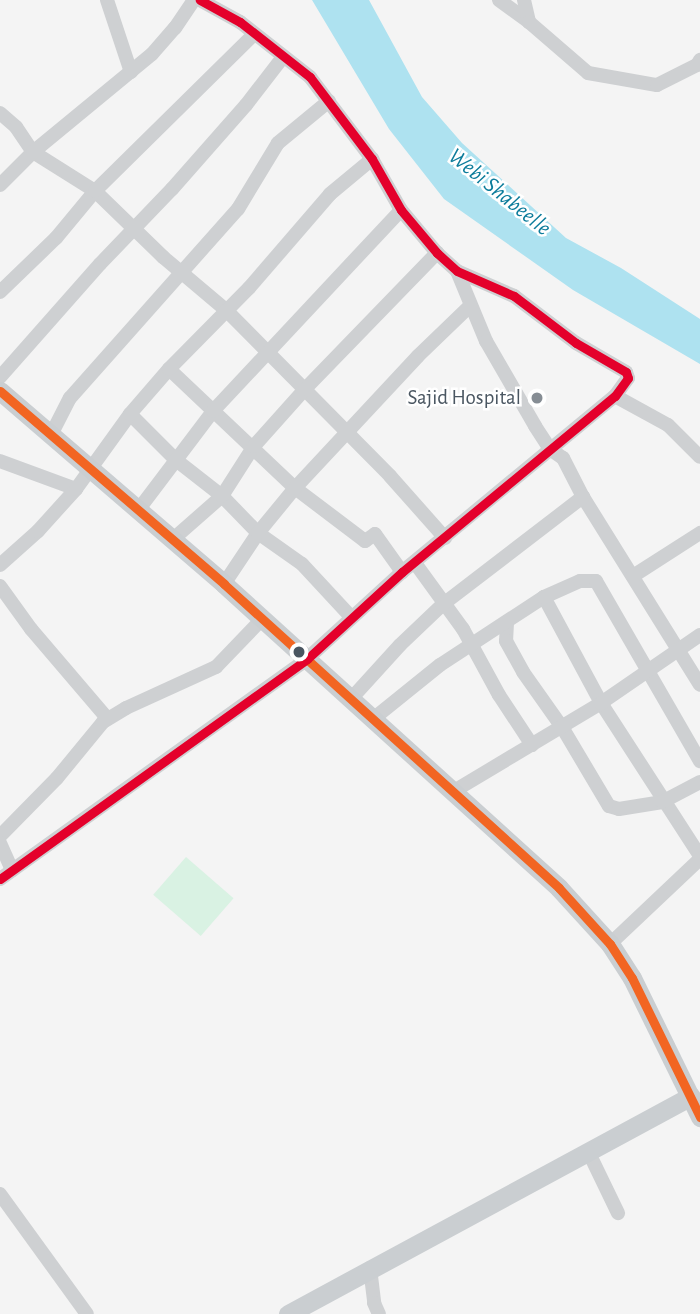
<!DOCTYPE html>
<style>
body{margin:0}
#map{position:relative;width:700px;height:1314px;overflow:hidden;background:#f4f4f4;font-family:"Alegreya Sans",sans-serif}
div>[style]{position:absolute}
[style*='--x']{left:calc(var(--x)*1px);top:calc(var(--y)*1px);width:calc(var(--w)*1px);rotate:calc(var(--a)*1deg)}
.green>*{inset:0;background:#d9f2e3;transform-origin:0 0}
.water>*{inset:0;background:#aee2f0}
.minor>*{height:14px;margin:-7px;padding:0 7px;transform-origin:7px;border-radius:7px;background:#ced0d2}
.major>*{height:19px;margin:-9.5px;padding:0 9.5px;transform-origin:9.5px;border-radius:9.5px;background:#caced1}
.bus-1>*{height:9px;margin:-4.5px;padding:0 4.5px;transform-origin:4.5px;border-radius:4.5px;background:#f26522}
.bus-2>*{height:9px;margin:-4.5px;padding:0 4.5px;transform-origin:4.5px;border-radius:4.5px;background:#e4002b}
.dots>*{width:19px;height:19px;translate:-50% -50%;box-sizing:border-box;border:4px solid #fff;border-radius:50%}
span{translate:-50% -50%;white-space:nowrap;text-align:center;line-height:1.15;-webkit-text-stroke:5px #fff;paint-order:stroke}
.poi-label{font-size:21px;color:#4a5661}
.right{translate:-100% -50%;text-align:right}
.water-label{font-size:23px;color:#0c7c9b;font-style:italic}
</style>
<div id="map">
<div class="green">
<div style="left:186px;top:857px;width:63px;height:50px;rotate:41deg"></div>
</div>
<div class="water">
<div style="clip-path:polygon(312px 0,369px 0,422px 97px,462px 143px,566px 238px,621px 268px,700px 319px,700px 364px,573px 290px,444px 199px,389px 129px)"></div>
</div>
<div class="minor">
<div style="--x:107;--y:0;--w:76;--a:71.6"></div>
<div style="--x:499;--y:0;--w:37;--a:36"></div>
<div style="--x:524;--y:0;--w:23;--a:77"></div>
<div style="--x:529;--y:22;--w:78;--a:40.8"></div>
<div style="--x:588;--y:73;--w:70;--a:9.9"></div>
<div style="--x:657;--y:85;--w:45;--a:-26.6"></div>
<div style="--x:697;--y:65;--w:6;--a:-59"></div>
<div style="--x:0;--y:113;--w:21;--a:41"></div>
<div style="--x:16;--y:127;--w:30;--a:56"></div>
<div style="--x:33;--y:152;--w:73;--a:32.2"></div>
<div style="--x:95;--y:191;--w:95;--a:44.1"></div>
<div style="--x:163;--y:257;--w:82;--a:40.1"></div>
<div style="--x:226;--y:310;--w:233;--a:45.3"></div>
<div style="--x:390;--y:476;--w:83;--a:48.4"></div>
<div style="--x:0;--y:185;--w:47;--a:-45"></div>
<div style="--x:33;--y:152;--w:154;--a:-39.5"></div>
<div style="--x:152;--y:54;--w:35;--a:-49"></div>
<div style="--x:175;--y:28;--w:34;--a:-56"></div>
<div style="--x:457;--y:271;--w:76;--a:67.5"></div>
<div style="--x:486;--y:341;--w:98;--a:60"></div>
<div style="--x:535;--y:426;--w:27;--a:57"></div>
<div style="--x:550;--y:449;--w:16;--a:35"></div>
<div style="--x:563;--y:458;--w:44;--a:62.9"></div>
<div style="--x:583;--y:497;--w:221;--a:58.1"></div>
<div style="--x:0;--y:292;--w:78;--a:-44"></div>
<div style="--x:56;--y:238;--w:61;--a:-50.3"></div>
<div style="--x:95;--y:191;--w:222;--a:-44.6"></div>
<div style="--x:169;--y:369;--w:173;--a:43.4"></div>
<div style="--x:295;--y:488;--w:88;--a:37.1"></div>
<div style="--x:365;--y:541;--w:12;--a:-35"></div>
<div style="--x:375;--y:534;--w:47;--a:54.6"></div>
<div style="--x:0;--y:377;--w:151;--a:-48.5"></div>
<div style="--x:100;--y:264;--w:104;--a:-46.2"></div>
<div style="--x:172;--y:189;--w:112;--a:-48.6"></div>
<div style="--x:246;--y:105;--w:61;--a:-52.4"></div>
<div style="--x:615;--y:396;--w:60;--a:28.7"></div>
<div style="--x:668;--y:425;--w:45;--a:45"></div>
<div style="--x:130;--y:414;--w:65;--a:45"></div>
<div style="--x:176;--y:460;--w:58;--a:38"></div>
<div style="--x:222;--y:496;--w:52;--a:45.8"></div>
<div style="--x:258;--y:533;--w:54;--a:35.2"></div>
<div style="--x:302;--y:564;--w:72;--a:47.2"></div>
<div style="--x:52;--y:433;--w:39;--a:-63"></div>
<div style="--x:70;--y:398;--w:253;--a:-48.4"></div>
<div style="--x:238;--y:209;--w:77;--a:-58.8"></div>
<div style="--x:278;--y:143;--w:66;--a:-39.5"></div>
<div style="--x:0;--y:461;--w:81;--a:20.2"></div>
<div style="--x:139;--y:509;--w:123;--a:-52.9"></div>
<div style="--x:213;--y:411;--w:275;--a:-46.9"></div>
<div style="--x:172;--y:540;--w:67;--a:-41.3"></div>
<div style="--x:222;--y:496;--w:59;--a:-57.4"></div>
<div style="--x:254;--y:446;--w:76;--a:-48.2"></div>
<div style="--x:305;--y:389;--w:190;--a:-45.9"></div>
<div style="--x:415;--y:563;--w:82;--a:54"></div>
<div style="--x:463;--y:629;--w:75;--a:61.4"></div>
<div style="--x:499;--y:695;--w:60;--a:56.6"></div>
<div style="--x:0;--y:565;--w:51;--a:-41.8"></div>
<div style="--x:38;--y:531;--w:57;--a:-47.9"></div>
<div style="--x:76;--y:489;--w:92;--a:-54.2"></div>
<div style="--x:130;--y:414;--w:60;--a:-49.1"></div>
<div style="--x:169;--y:369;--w:114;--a:-45.4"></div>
<div style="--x:249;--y:288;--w:124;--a:-49.2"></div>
<div style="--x:330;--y:194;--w:55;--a:-39.8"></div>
<div style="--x:633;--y:576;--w:80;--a:-32.7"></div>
<div style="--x:224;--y:584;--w:61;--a:-56.3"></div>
<div style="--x:258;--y:533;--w:58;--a:-50.6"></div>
<div style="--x:295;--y:488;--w:180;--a:-47"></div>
<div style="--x:418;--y:356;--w:72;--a:-43.9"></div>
<div style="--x:0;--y:586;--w:53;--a:54.2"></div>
<div style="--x:31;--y:629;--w:118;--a:49.5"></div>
<div style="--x:544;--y:597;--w:120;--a:61.7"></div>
<div style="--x:601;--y:703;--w:182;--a:57.1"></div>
<div style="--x:507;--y:623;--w:18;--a:93"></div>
<div style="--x:506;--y:641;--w:35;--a:61"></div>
<div style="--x:523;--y:672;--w:67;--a:54.7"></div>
<div style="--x:562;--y:727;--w:92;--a:59.3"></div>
<div style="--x:609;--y:806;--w:10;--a:17"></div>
<div style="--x:619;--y:809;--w:44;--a:-9.2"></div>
<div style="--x:662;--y:802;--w:43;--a:-27.8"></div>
<div style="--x:350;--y:700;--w:74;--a:-47.7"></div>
<div style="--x:400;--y:645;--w:58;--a:-43.6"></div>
<div style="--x:442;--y:605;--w:178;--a:-37.5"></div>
<div style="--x:373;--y:719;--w:86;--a:-38.9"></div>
<div style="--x:440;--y:665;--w:124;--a:-33.2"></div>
<div style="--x:544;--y:597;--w:39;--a:-24"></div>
<div style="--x:580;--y:581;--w:16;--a:0"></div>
<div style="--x:596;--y:581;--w:208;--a:60"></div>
<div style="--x:454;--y:791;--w:171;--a:-30.9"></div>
<div style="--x:601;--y:703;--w:120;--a:-34.5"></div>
<div style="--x:0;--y:836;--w:81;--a:-45.5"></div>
<div style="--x:57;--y:778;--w:72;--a:-50.6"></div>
<div style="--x:103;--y:722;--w:27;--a:-31"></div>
<div style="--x:126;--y:708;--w:99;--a:-24.5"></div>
<div style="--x:216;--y:667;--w:66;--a:-46.2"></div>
<div style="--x:0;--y:843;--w:30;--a:66"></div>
<div style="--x:0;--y:879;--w:378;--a:-35.6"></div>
<div style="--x:307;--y:659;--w:129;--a:-42.5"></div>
<div style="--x:402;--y:572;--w:276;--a:-39.6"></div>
<div style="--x:615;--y:396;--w:22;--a:-54"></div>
<div style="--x:628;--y:378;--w:6;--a:-108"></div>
<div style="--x:626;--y:372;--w:58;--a:-149.9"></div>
<div style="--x:576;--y:343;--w:78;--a:-142.8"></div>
<div style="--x:514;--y:296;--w:62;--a:-156.3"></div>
<div style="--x:457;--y:271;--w:27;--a:-138"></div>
<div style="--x:437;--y:253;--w:56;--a:-129.9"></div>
<div style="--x:401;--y:210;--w:59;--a:-119.6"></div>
<div style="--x:372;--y:159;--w:103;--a:-127.1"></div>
<div style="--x:310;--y:77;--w:89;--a:-141.8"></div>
<div style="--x:240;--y:22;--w:46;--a:-151.2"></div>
<div style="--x:610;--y:944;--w:124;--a:-43.4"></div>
<div style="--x:588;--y:1151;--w:69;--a:64.2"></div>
<div style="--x:0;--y:1194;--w:148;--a:54.1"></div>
<div style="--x:370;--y:1268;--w:35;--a:83"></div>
<div style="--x:374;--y:1303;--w:12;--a:66"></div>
</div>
<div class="major">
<div style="--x:0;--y:391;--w:296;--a:40.7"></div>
<div style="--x:224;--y:584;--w:452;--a:42.2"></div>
<div style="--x:559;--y:888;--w:76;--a:47.7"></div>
<div style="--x:610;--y:944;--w:40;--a:57.1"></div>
<div style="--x:632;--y:978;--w:155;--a:63.9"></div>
<div style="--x:288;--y:1314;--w:458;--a:-28.4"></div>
</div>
<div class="bus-1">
<div style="--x:0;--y:391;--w:296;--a:40.7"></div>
<div style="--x:224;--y:584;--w:452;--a:42.2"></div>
<div style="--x:559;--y:888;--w:76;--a:47.7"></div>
<div style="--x:610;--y:944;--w:40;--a:57.1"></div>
<div style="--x:632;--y:978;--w:155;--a:63.9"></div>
</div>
<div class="bus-2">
<div style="--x:0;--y:879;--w:378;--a:-35.6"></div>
<div style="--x:307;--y:659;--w:129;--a:-42.5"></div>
<div style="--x:402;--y:572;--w:276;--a:-39.6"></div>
<div style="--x:615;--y:396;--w:22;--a:-54"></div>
<div style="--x:628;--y:378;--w:6;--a:-108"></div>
<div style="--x:626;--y:372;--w:58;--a:-149.9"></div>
<div style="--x:576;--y:343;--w:78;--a:-142.8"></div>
<div style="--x:514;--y:296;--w:62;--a:-156.3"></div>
<div style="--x:457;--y:271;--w:27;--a:-138"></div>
<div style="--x:437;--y:253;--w:56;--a:-129.9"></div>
<div style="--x:401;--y:210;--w:59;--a:-119.6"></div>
<div style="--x:372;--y:159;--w:103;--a:-127.1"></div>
<div style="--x:310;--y:77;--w:89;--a:-141.8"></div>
<div style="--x:240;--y:22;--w:46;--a:-151.2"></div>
</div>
<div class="dots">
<div style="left:537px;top:398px;background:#868d94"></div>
<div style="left:299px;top:652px;background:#4a5661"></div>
</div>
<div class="poi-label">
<span class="right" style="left:521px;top:398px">Sajid Hospital</span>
</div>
<div class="water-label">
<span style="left:499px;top:193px;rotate:39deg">Webi Shabeelle</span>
</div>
</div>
